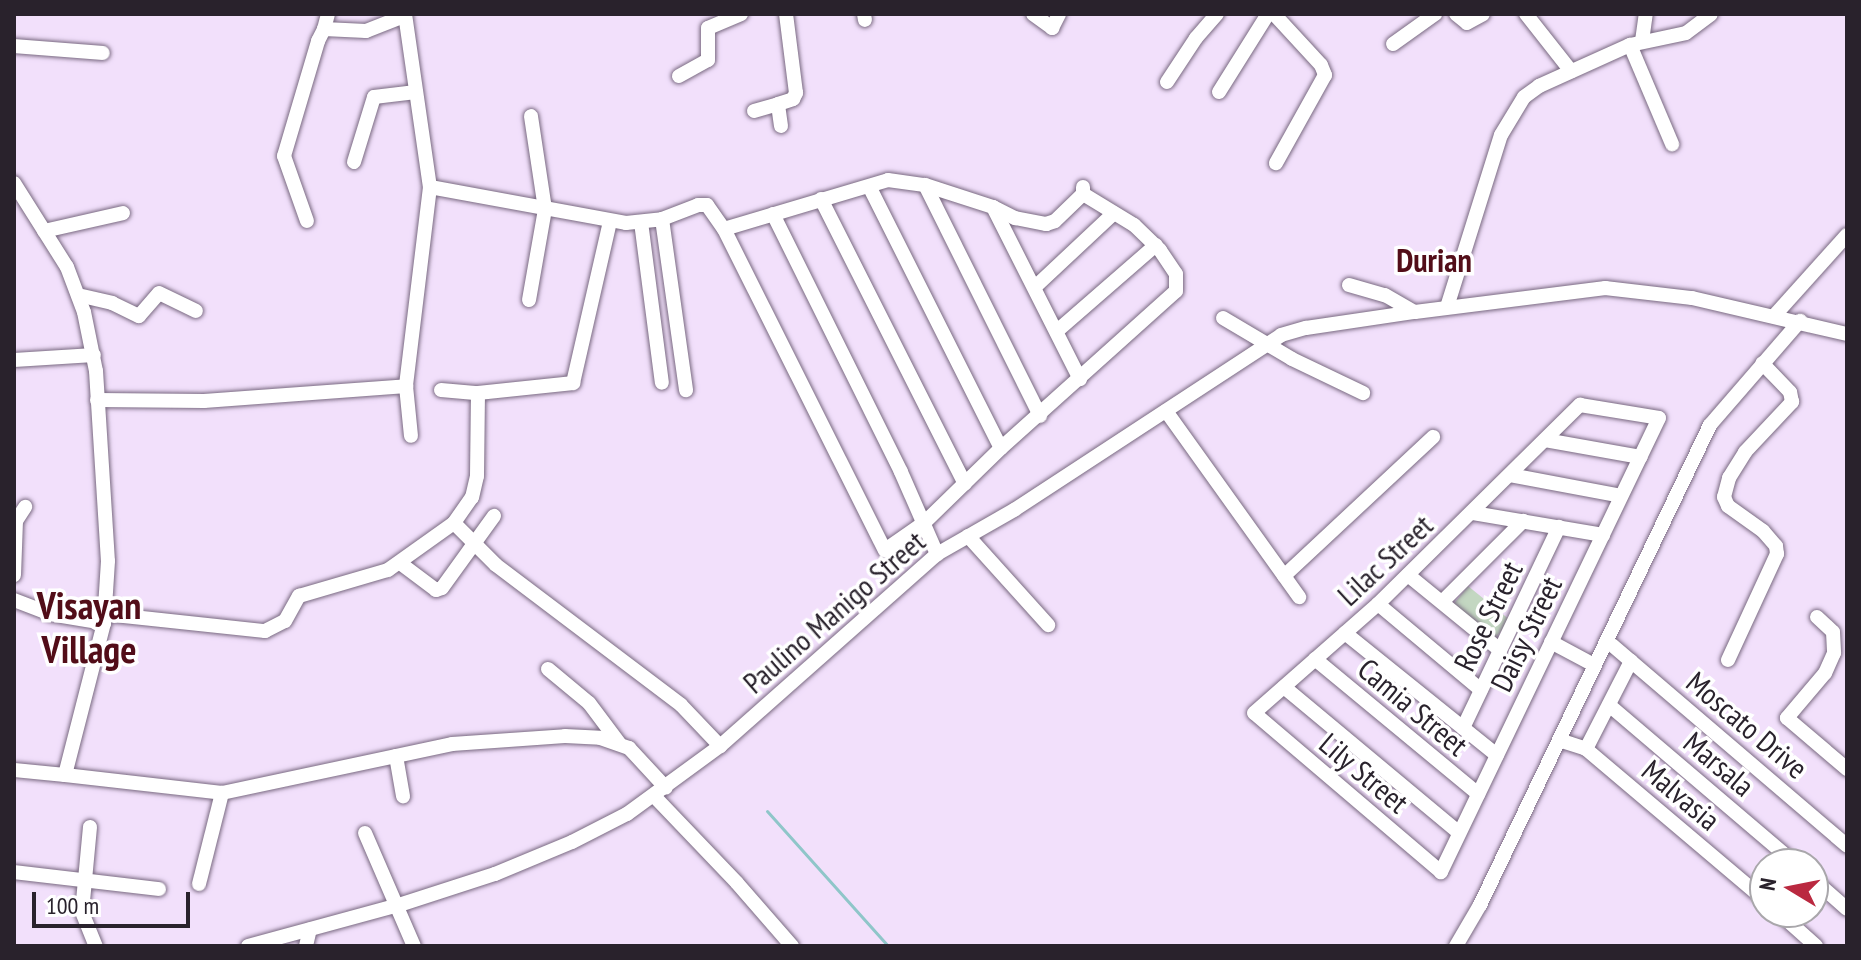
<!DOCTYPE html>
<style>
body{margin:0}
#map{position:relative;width:1861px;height:960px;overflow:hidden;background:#f2e0fb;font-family:"PT Sans Narrow",sans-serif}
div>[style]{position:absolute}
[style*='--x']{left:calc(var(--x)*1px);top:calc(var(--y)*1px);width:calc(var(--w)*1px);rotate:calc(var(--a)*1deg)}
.green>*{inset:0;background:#c3d7c1;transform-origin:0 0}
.stream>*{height:3px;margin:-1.5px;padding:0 1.5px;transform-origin:1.5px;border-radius:1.5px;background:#8fc6c9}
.roads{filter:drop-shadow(0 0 2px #796981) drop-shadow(0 0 2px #796981)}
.minor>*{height:14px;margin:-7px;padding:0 7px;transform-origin:7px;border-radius:7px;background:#fff}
span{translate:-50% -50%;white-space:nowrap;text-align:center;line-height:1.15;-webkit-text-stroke:7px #fff;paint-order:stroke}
.street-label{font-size:30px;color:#29222c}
.neighbourhood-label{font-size:32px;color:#520d18;font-weight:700}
.district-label{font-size:38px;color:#520d18;font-weight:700}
.frame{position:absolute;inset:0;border:16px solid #29222c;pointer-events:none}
.north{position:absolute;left:1749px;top:848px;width:80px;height:80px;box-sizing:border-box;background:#fff;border:2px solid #a9a7ab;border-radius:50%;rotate:280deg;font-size:22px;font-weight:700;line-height:32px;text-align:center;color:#29222c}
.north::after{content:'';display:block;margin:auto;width:28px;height:36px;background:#ba2940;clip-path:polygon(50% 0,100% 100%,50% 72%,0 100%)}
.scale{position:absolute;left:32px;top:892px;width:158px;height:36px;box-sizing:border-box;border:4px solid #29222c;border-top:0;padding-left:10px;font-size:24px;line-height:28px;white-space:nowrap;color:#29222c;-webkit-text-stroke:6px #fff;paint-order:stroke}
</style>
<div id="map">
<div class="green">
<div style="left:1468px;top:586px;width:54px;height:24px;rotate:39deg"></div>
</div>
<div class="stream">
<div style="--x:767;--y:811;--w:181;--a:48.1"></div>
</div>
<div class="roads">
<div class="minor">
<div style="--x:405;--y:14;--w:175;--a:81.8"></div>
<div style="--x:430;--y:187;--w:200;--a:96.9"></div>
<div style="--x:406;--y:386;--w:50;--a:84.3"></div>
<div style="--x:864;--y:14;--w:6;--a:81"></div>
<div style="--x:1033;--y:14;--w:24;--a:36"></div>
<div style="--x:1052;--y:28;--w:16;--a:-63"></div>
<div style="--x:1274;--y:14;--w:69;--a:47.3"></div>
<div style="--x:1321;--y:65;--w:11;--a:68"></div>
<div style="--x:1325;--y:75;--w:101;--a:119.1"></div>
<div style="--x:1456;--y:14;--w:14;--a:39"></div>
<div style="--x:1467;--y:23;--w:18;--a:-29"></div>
<div style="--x:1526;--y:14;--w:73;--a:51.7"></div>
<div style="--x:324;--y:29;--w:16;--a:-75"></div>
<div style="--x:1642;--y:41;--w:27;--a:-82"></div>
<div style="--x:1393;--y:44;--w:52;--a:-35.5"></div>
<div style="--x:1630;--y:45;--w:108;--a:67"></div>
<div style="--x:14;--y:46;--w:89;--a:4.5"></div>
<div style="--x:679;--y:76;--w:33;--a:-29"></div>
<div style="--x:708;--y:60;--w:32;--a:-90"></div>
<div style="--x:708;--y:28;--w:36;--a:-23"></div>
<div style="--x:1167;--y:82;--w:53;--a:-56.6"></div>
<div style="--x:1196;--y:38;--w:32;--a:-49"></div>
<div style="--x:1219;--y:92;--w:92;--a:-57.9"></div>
<div style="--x:754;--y:111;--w:25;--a:-16"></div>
<div style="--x:781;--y:126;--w:22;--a:-98"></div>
<div style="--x:778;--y:104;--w:16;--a:-18"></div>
<div style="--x:793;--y:99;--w:7;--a:-63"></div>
<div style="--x:796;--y:93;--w:80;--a:-97.2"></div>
<div style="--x:354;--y:162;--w:68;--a:-72.9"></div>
<div style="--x:374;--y:97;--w:42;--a:-6.8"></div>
<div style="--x:14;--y:183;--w:99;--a:57.8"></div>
<div style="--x:67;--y:267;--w:48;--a:69.3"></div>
<div style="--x:84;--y:312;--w:60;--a:78.5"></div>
<div style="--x:96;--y:371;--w:190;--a:86.4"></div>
<div style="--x:108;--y:561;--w:62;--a:93.7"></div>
<div style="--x:104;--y:623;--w:157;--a:104.4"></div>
<div style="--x:65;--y:775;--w:51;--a:-174.4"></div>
<div style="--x:925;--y:185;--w:258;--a:63.5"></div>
<div style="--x:430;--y:187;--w:199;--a:10.4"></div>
<div style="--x:626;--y:223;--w:36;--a:-6"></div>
<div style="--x:662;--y:219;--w:39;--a:-21"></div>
<div style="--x:698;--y:205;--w:9;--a:0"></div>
<div style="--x:707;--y:205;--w:29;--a:55"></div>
<div style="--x:724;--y:229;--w:359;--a:63.4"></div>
<div style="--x:885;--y:550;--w:49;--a:-35"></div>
<div style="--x:925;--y:522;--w:106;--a:-44.2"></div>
<div style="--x:1001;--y:448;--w:235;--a:-41.9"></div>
<div style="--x:1176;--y:291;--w:17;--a:-90"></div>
<div style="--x:1176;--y:274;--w:29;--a:-124"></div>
<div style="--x:1160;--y:250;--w:36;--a:-136"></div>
<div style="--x:1134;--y:225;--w:60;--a:-148.7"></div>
<div style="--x:870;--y:188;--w:291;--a:63.3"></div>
<div style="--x:821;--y:199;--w:319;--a:63.2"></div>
<div style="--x:993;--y:207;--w:25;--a:27"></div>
<div style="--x:1015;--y:218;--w:32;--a:11"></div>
<div style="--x:1046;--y:224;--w:9;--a:-18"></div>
<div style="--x:1055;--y:221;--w:39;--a:-44"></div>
<div style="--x:1083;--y:194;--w:7;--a:-90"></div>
<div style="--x:773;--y:214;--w:288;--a:63.6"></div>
<div style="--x:901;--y:472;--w:90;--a:66.3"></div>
<div style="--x:662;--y:219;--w:173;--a:82"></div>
<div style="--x:307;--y:221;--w:69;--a:-109.5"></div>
<div style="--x:284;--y:156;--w:120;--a:-73.5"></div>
<div style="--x:318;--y:41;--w:13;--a:-63"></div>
<div style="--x:324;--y:29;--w:42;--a:2.7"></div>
<div style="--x:366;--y:31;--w:41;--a:-21.5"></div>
<div style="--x:641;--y:222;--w:162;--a:82.6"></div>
<div style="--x:724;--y:229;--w:171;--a:-16.6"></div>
<div style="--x:888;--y:180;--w:37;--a:8"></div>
<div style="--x:925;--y:185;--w:71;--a:17.9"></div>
<div style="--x:993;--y:207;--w:193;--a:63.2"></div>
<div style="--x:44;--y:231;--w:81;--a:-12.8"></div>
<div style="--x:1349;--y:285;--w:37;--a:16"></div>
<div style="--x:1385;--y:295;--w:34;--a:30"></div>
<div style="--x:1035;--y:287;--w:108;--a:-43.1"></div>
<div style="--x:78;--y:295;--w:35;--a:13"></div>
<div style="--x:112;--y:303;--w:30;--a:26"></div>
<div style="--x:139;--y:316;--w:30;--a:-49"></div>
<div style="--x:159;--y:293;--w:41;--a:25.9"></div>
<div style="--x:529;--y:300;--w:92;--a:-80"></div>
<div style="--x:545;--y:209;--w:94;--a:-98.6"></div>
<div style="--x:1447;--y:307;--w:180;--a:-72.6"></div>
<div style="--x:1501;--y:135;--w:44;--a:-58.8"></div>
<div style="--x:1524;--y:97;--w:19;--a:-36"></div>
<div style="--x:1539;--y:86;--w:100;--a:-24.3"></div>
<div style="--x:1630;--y:45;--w:57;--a:-12.1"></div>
<div style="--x:1686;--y:33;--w:31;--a:-37"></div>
<div style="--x:1774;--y:316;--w:109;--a:-48"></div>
<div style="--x:1223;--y:318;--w:80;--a:30.7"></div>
<div style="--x:1292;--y:359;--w:79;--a:25.6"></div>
<div style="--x:1057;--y:331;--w:131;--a:-41"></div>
<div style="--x:14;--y:360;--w:80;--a:-3.6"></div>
<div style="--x:441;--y:390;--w:37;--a:5"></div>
<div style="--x:478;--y:393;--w:96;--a:-6"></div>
<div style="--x:573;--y:383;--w:166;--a:-77.1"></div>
<div style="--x:478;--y:393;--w:83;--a:90.7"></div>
<div style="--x:477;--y:476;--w:22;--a:103"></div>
<div style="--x:472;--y:497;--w:32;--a:125"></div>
<div style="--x:454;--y:523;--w:59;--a:45"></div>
<div style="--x:496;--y:565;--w:232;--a:37.1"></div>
<div style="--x:681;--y:705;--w:57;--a:46.4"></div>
<div style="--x:97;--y:400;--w:107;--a:0.5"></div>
<div style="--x:204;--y:401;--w:203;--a:-4.2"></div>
<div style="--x:1580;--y:405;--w:80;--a:9.3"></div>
<div style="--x:1659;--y:418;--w:504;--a:115.65"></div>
<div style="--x:1441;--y:872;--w:245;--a:-139.6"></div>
<div style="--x:1254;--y:713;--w:165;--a:-41.3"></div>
<div style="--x:1378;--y:604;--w:284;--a:-44.6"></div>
<div style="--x:1166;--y:411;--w:229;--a:54.4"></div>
<div style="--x:1545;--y:440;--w:97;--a:10.1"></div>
<div style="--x:1510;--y:475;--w:113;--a:10.7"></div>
<div style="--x:1473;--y:513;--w:132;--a:9.6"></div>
<div style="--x:968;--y:536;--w:120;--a:48"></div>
<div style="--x:400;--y:563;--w:45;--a:36.9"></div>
<div style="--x:436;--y:590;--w:6;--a:-18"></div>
<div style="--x:442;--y:588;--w:89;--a:-54.2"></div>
<div style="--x:14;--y:575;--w:54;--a:-87.9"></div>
<div style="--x:16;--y:521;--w:17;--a:-57"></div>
<div style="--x:1408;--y:575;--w:119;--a:39.2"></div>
<div style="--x:1284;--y:576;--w:204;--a:-43"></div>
<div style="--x:14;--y:600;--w:39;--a:21"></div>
<div style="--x:50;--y:614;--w:55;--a:9.5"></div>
<div style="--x:1442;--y:602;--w:115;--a:-45"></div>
<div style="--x:1378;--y:604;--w:134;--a:39.9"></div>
<div style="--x:105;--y:614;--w:161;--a:6.1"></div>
<div style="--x:265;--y:631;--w:22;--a:-27"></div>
<div style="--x:285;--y:621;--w:29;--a:-61"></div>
<div style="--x:299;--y:596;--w:93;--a:-16.3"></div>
<div style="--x:388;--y:570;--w:81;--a:-35.5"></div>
<div style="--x:1817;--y:617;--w:22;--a:43"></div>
<div style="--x:1833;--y:632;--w:21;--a:87"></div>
<div style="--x:1834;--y:653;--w:22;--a:114"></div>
<div style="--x:1825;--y:673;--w:59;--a:130.2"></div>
<div style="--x:1787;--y:718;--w:79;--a:40.4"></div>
<div style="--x:1345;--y:633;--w:195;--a:38.8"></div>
<div style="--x:1551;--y:642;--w:49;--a:28.1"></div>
<div style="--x:1612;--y:645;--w:309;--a:40.5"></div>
<div style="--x:1315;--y:659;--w:212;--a:39.6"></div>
<div style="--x:1728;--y:660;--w:117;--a:-65.2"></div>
<div style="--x:1777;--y:554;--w:8;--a:-97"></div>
<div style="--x:1776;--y:546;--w:20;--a:-131"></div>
<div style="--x:1763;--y:531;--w:43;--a:-144.5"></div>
<div style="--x:1728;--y:506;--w:10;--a:-114"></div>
<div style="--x:1724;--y:497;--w:20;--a:-75"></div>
<div style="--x:1729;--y:478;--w:31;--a:-58"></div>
<div style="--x:1745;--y:452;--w:69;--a:-46.8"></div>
<div style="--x:1792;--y:402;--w:10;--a:-101"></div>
<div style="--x:1790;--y:392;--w:40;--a:-134"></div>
<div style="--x:548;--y:669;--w:53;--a:39.7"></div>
<div style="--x:589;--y:703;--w:50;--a:53.1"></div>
<div style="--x:1284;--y:687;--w:228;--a:39.8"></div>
<div style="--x:1609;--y:705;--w:245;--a:40.4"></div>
<div style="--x:1463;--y:728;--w:223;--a:-64.5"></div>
<div style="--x:1559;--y:740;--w:28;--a:18"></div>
<div style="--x:1586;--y:749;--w:234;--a:40.2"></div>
<div style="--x:1586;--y:749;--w:99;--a:-62.9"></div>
<div style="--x:396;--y:756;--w:41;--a:80.1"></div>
<div style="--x:65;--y:775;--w:158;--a:6.5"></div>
<div style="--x:222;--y:793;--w:235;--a:-12"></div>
<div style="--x:452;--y:744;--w:113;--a:-4"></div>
<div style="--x:565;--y:736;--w:35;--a:3"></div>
<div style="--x:600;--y:738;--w:31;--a:19"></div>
<div style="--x:629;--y:748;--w:54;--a:47.2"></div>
<div style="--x:654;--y:796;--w:120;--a:46.3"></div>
<div style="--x:737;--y:883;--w:84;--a:48.9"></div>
<div style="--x:90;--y:827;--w:85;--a:95.4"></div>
<div style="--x:82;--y:912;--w:37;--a:68"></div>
<div style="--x:365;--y:833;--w:123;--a:66.6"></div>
<div style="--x:14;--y:872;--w:146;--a:6.7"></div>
<div style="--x:1813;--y:879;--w:45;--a:41.4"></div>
<div style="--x:199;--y:884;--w:94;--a:-75.8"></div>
<div style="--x:1778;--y:912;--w:51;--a:41.8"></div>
<div style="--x:248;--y:946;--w:156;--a:-15.2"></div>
<div style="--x:399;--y:905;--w:101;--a:-17.9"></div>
<div style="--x:495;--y:874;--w:83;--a:-22.6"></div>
<div style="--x:572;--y:842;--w:62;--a:-27"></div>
<div style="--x:627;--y:814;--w:115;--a:-36.2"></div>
<div style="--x:720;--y:746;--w:290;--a:-41.5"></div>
<div style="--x:937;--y:554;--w:89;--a:-29.7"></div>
<div style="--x:1014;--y:510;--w:319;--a:-33.2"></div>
<div style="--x:1281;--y:335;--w:26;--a:-16"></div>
<div style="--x:1306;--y:328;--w:110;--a:-8.4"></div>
<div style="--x:1415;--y:312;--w:192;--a:-7.2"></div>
<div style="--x:1605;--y:288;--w:88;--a:6.6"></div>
<div style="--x:1692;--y:298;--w:159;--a:13.1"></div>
<div style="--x:306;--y:946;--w:17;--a:-77"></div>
<div style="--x:1456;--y:946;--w:48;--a:-59.7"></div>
<div style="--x:1480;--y:905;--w:532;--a:-64.4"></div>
<div style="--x:1710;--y:425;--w:138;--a:-49.1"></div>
</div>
</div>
<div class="street-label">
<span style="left:1385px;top:560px;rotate:-43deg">Lilac Street</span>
<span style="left:834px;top:612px;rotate:-41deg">Paulino Manigo Street</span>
<span style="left:1488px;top:616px;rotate:-64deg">Rose Street</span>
<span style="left:1526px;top:634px;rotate:-64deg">Daisy Street</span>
<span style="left:1413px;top:707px;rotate:40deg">Camia Street</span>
<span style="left:1747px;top:725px;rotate:40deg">Moscato Drive</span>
<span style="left:1719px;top:764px;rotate:40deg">Marsala</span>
<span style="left:1364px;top:773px;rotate:40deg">Lily Street</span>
<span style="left:1681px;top:795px;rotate:40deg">Malvasia</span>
</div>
<div class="neighbourhood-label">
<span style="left:1434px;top:260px">Durian</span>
</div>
<div class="district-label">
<span style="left:89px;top:627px">Visayan<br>Village</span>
</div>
<div class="frame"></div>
<div class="north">N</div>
<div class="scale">100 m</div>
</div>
